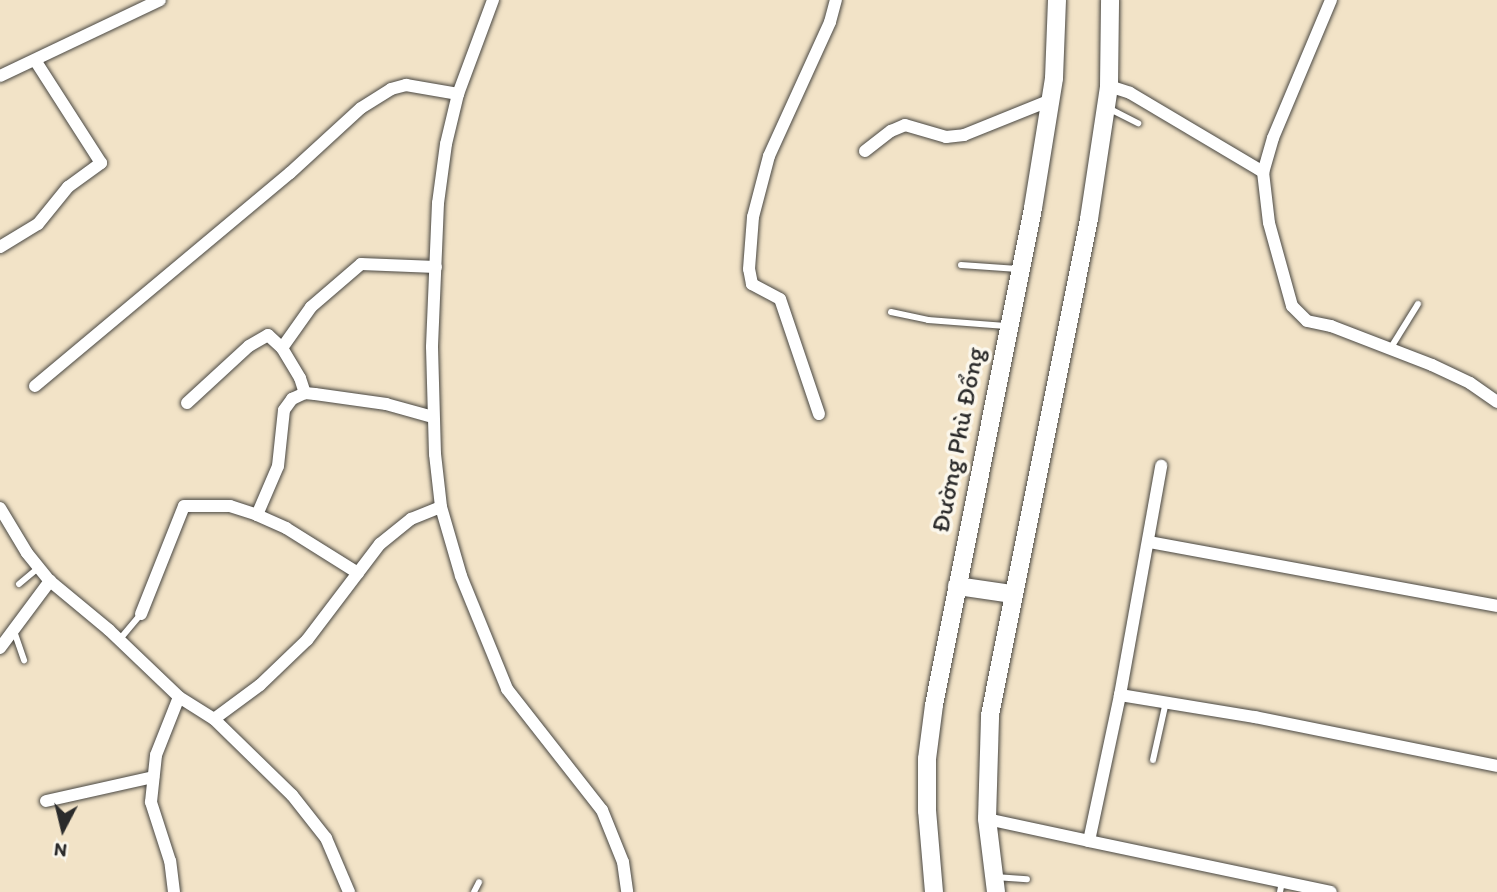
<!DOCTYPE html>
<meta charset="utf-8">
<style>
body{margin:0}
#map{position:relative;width:1497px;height:892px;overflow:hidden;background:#f2e3c7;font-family:Itim,sans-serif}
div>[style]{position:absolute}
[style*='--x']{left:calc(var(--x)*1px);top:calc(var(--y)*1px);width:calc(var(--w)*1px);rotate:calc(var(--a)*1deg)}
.roads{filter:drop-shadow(0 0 2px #494742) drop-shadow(0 0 2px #494742)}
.lane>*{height:6px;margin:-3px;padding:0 3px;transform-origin:3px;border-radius:3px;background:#fff}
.street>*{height:12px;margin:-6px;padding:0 6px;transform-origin:6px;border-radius:6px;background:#fff}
.secondary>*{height:18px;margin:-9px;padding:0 9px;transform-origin:9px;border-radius:9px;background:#fff}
span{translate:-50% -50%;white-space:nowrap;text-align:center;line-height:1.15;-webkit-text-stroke:7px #fbf7ec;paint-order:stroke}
.street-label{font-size:26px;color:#2b2b2b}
.north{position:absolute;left:28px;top:794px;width:70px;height:70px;-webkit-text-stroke:5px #fbf7ec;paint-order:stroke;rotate:187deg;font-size:19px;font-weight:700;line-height:28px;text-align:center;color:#2b2b2b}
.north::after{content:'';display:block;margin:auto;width:24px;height:32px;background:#2b2b2b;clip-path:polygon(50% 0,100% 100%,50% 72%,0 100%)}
</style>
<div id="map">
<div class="roads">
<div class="lane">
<div style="--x:1108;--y:108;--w:34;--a:27"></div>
<div style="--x:961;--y:265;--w:57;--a:4"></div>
<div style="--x:891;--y:312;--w:38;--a:12"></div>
<div style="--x:928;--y:320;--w:78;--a:4.4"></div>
<div style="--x:1390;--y:349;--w:53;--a:-58.1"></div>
<div style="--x:19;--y:584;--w:25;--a:-40"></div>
<div style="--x:14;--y:631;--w:31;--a:71"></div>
<div style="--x:120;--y:639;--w:33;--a:-50"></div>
<div style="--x:1153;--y:760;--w:59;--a:-77.4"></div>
<div style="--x:995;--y:877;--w:32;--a:4"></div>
<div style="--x:474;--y:892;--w:11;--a:-63"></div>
<div style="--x:1280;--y:892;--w:10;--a:-79"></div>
</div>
<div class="street">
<div style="--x:493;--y:0;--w:100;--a:110.4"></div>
<div style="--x:458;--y:94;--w:51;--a:103.5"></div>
<div style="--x:446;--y:144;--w:60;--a:97.7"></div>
<div style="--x:438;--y:203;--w:144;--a:92.4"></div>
<div style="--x:432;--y:347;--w:107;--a:88.4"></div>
<div style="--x:435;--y:454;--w:53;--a:83.5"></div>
<div style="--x:441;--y:507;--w:72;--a:73.8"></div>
<div style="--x:461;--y:576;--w:122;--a:67.8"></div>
<div style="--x:507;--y:689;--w:154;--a:51.9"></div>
<div style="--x:602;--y:810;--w:56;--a:68"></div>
<div style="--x:623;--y:862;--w:30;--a:82"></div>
<div style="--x:1331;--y:0;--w:150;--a:112.8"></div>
<div style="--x:1273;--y:138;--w:35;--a:106"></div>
<div style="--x:1263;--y:172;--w:51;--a:83.3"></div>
<div style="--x:1269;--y:223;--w:86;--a:74.5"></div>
<div style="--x:1292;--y:306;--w:21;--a:45"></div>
<div style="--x:1307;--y:321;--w:25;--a:12"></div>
<div style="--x:1331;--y:326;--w:108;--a:21.1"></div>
<div style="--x:1432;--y:365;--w:42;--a:25.3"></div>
<div style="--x:1470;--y:383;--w:33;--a:35"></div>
<div style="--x:0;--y:76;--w:177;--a:-25.4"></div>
<div style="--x:1109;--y:86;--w:22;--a:18"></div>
<div style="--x:1130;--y:93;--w:155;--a:30.7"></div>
<div style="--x:865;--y:151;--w:33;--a:-38"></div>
<div style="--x:891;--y:131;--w:15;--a:-23"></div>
<div style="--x:905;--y:125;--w:43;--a:16.3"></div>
<div style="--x:946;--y:137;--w:18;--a:-6"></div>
<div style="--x:964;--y:135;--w:94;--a:-21.9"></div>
<div style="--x:0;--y:247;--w:44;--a:-31.2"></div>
<div style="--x:38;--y:224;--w:48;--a:-51"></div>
<div style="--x:68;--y:187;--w:41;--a:-36"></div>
<div style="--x:101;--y:163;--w:122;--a:-122.7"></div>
<div style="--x:282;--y:348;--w:50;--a:-54.7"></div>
<div style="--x:311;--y:307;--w:66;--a:-40.7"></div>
<div style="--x:361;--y:264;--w:75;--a:2.3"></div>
<div style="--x:35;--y:386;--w:332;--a:-39.9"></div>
<div style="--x:290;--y:173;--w:96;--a:-42.5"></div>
<div style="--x:361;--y:108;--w:36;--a:-32"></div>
<div style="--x:391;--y:89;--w:16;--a:-15"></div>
<div style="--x:406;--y:85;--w:53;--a:9.8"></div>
<div style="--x:187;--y:403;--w:84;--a:-42.6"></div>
<div style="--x:249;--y:346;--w:22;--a:-30"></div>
<div style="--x:268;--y:335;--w:19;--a:43"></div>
<div style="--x:282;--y:348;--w:35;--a:59"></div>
<div style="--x:300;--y:378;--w:16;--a:72"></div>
<div style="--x:819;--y:414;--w:121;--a:-108.7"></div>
<div style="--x:780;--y:299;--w:32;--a:-152"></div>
<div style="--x:752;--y:284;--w:15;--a:-101"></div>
<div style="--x:749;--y:269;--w:52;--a:-85.6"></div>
<div style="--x:753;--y:217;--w:63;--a:-75.3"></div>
<div style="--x:769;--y:156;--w:147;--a:-65.5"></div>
<div style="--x:830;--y:22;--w:23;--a:-75"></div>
<div style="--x:0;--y:508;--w:52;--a:59"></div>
<div style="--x:27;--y:553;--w:36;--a:51"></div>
<div style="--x:50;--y:581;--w:77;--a:39.7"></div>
<div style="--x:109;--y:630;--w:97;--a:43.7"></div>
<div style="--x:179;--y:697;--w:41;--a:32.2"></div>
<div style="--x:214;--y:719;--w:109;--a:44.3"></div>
<div style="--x:292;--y:795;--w:55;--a:51.7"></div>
<div style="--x:326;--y:838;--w:59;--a:66.9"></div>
<div style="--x:257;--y:515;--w:53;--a:-66.8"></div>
<div style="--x:278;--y:466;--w:56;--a:-83.9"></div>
<div style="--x:284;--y:410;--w:14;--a:-54"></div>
<div style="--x:292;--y:399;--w:14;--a:-25"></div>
<div style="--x:305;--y:393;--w:10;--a:6"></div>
<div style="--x:315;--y:394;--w:72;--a:8"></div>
<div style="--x:386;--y:404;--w:49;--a:15.5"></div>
<div style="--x:1149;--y:542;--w:354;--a:10.4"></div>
<div style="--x:141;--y:614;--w:116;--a:-68.3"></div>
<div style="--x:184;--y:506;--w:46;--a:0"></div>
<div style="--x:230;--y:506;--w:28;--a:18"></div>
<div style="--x:257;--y:515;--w:32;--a:24"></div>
<div style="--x:286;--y:528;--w:85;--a:32"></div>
<div style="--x:0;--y:648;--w:84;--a:-53.3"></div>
<div style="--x:1120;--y:695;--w:233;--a:-79.8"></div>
<div style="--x:214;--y:719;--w:57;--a:-36.5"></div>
<div style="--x:260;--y:685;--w:65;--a:-43.8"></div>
<div style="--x:307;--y:640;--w:121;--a:-52.8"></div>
<div style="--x:380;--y:544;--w:40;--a:-39"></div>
<div style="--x:411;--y:519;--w:32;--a:-22"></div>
<div style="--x:46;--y:801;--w:110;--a:-12.6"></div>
<div style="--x:987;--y:819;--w:104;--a:12.2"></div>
<div style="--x:1089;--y:841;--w:149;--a:-78"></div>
<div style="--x:1120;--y:695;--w:137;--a:9.3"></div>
<div style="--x:1255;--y:717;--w:247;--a:11.4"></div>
<div style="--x:1089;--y:841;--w:247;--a:11.9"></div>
<div style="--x:174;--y:892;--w:31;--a:-97"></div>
<div style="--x:170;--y:861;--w:62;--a:-107.9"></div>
<div style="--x:151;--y:802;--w:47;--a:-83.9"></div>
<div style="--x:156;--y:755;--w:62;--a:-68.4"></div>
</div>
<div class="secondary">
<div style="--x:957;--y:586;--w:56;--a:8.3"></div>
<div style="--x:934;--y:892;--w:81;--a:-94.9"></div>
<div style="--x:927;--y:811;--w:52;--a:-90"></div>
<div style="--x:927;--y:759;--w:54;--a:-82.6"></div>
<div style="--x:934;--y:705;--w:507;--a:-78.73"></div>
<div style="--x:1033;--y:208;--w:132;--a:-80.8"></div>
<div style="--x:1054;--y:78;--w:78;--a:-87.8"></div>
<div style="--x:996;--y:892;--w:74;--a:-97"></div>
<div style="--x:987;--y:819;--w:104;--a:-88.3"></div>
<div style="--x:990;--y:715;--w:506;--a:-78.71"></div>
<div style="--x:1089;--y:219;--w:134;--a:-81.4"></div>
<div style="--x:1109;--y:86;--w:86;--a:-89.3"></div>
</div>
</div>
<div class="street-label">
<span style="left:958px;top:440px;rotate:-79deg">Đường Phù Đổng</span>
</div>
<div class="north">N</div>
</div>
